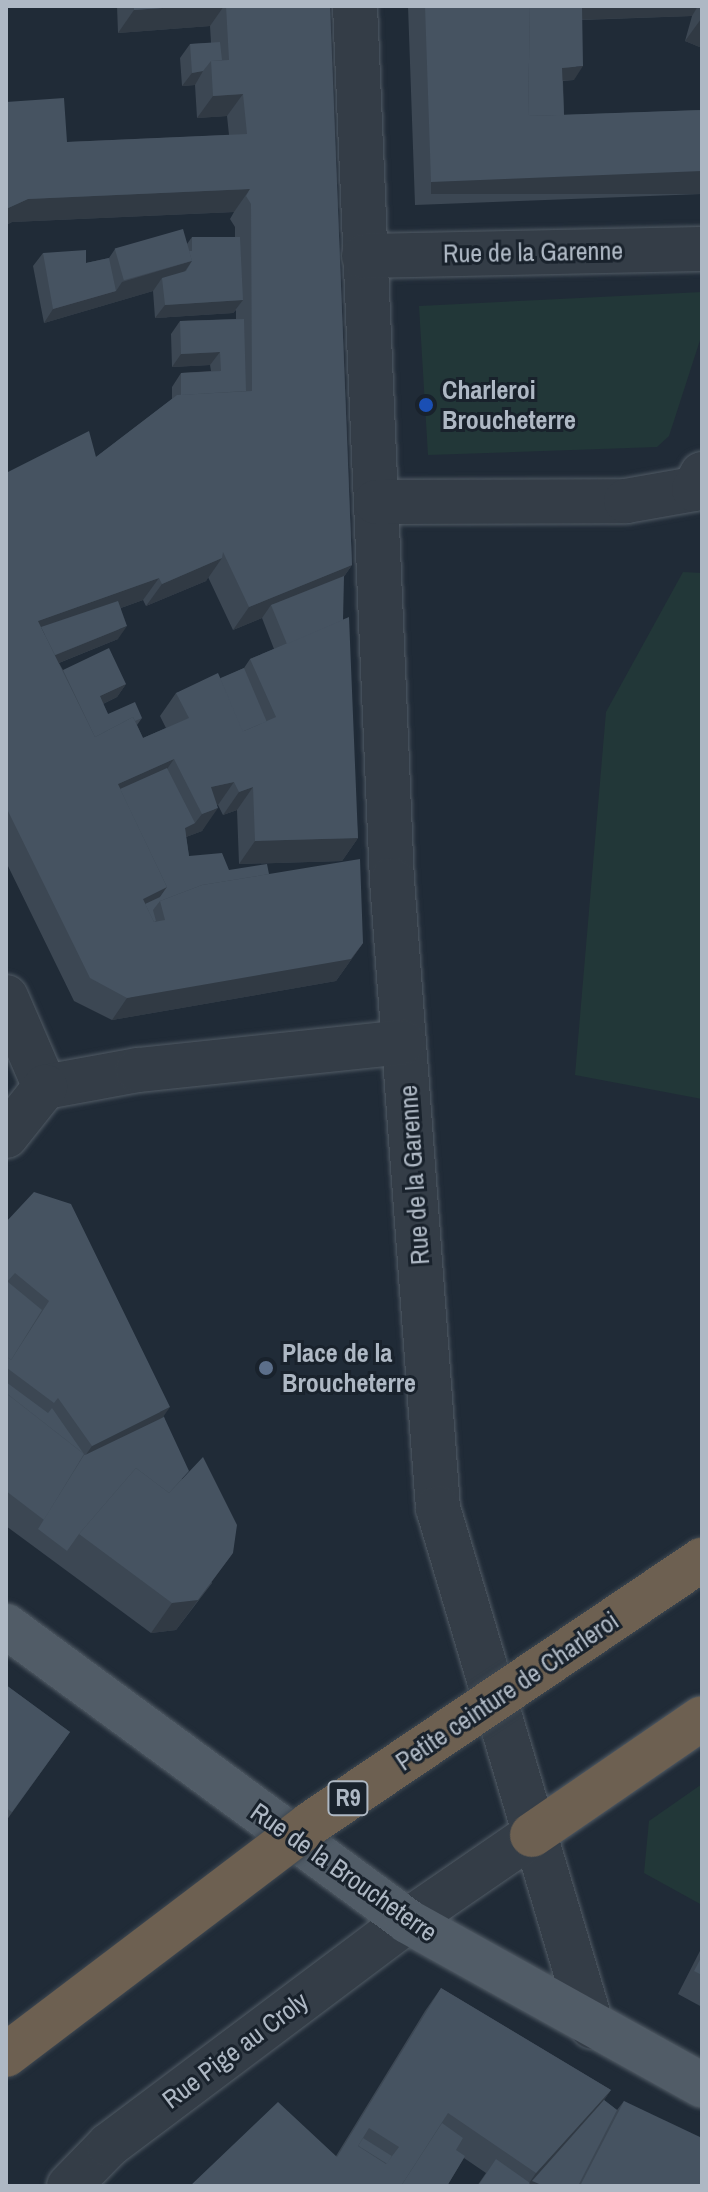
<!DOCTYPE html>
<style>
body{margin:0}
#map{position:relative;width:708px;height:2192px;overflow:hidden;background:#202b37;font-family:"Archivo Narrow",sans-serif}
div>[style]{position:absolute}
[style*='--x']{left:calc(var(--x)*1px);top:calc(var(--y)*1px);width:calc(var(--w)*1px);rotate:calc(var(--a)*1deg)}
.green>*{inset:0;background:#223738}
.roads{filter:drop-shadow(0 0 2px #515b65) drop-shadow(0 0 2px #515b65)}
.minor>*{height:44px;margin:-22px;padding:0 22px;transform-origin:22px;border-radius:22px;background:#343d47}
.major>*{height:44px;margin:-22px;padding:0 22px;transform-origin:22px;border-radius:22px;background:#515c67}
.highway>*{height:44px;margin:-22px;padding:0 22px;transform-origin:22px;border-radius:22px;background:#6d6051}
.bridges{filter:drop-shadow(0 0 2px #3e4852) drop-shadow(0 0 2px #3e4852)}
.highway-bridge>*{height:44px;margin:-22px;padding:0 22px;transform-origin:22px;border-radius:22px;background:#6d6051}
.wall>*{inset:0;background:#3c4753}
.shaded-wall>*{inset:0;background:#313a44;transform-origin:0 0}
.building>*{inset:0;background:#465361;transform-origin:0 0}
.dots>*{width:22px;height:22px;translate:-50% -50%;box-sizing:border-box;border:4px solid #19222c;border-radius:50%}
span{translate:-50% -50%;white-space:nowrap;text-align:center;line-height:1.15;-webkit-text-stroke:6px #19222c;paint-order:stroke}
.shield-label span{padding:2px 6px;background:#19222c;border:2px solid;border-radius:6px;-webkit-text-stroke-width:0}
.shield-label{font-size:24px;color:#aeb8c4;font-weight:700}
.street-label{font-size:26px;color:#aeb8c4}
.poi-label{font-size:26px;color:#aeb8c4;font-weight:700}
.left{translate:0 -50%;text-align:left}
.frame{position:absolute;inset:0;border:8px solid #aeb8c4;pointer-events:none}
</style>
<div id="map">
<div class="green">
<div style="clip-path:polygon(702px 292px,702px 334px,669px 436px,657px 447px,428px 455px,419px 306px)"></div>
<div style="clip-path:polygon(683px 572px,702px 573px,702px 1099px,575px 1075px,606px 712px)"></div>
<div style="clip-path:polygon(702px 1784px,702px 1905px,644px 1873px,649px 1821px)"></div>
</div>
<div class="roads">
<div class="minor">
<div style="--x:355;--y:6;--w:875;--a:87.58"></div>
<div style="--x:392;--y:880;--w:630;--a:85.81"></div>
<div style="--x:438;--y:1508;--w:541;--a:73.47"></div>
<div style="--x:364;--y:256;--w:338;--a:-1.2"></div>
<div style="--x:376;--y:502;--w:250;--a:-0.2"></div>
<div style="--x:626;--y:501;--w:69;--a:-10"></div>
<div style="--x:694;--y:489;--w:17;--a:-62"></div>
<div style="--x:6;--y:997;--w:98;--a:66.6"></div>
<div style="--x:45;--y:1087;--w:95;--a:-10.4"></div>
<div style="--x:138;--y:1070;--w:266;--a:-6"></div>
<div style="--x:6;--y:1136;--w:63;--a:-51.5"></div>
<div style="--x:69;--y:2186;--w:57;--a:-45.7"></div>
<div style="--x:109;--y:2145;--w:373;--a:-36.9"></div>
<div style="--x:407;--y:1921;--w:152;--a:-34.5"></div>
</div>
<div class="major">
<div style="--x:6;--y:1626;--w:498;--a:36.3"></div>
<div style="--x:407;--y:1921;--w:338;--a:29.1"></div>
</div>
<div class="highway">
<div style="--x:532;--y:1835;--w:206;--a:-34.5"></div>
</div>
</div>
<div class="bridges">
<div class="highway-bridge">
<div style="--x:6;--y:2055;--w:382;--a:-37.2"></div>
<div style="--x:310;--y:1824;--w:473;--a:-34"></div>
</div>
</div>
<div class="wall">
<div style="clip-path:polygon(evenodd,117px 6px,330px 6px,352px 565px,343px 578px,343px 620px,358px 838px,342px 861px,239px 864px,237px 810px,223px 815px,218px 805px,217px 805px,202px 831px,186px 837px,189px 856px,229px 870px,269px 874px,363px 943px,336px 981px,112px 1020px,74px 1001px,6px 862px,6px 473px,96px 457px,172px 399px,172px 387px,181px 373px,211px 371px,210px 365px,172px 367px,171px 334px,180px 321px,236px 319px,236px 310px,233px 313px,155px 318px,153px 291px,44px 323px,33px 266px,43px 253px,86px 263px,109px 258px,115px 249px,187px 244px,192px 237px,235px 237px,235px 227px,230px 219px,234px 212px,12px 222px,6px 225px,6px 102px,67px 142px,229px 135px,227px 116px,197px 118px,195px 85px,182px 86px,180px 58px,190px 44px,211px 43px,210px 26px,118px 33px,117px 6px,208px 577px,233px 630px,262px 618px,274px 649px,250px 659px,244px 668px,220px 679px,176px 693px,160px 716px,166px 728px,143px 738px,137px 725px,142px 718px,108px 714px,103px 704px,117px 697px,126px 684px,63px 670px,59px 663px,118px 639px,121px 608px,143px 600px,146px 606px,206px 581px,208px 577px)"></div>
<div style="clip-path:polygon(408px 6px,702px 6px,702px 48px,685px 41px,692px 16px,582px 20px,574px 80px,563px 81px,564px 115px,702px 110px,702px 194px,415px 205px)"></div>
<div style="clip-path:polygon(6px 1222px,164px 1417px,212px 1583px,176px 1630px,151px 1633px,6px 1526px)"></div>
<div style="clip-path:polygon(6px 1685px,70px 1732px,6px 1821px)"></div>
<div style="clip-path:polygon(702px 1947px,702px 2007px,678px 1994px)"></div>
<div style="clip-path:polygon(441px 1988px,611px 2090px,604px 2100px,617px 2110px,624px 2101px,702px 2186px,477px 2186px,486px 2173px,464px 2158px,447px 2186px,190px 2186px,336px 2156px,425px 2011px)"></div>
</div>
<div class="shaded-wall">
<div style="clip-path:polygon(191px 6px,224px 6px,210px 26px,118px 33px,134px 10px)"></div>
<div style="clip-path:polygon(698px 6px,692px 16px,572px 20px,582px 7px)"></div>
<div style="clip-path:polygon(701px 19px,702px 19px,702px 48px,685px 41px)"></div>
<div style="clip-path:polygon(583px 66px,574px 80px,553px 81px,562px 68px)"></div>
<div style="clip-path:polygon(203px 71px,195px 85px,182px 86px,192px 73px)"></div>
<div style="clip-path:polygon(243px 94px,227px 116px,197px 118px,213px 96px)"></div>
<div style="left:702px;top:171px;width:23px;height:271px;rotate:90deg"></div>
<div style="clip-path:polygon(250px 189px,234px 212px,12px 222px,6px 225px,6px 209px,28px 199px)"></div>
<div style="clip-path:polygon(192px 261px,176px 284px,162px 278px,153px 291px,44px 323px,53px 309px,116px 291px,122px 282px)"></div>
<div style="clip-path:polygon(243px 300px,233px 313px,155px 318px,165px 305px)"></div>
<div style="clip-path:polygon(220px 352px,210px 365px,172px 367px,181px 354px)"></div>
<div style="clip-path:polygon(222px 558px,206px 581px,146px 606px,162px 584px)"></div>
<div style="clip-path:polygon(352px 565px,336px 588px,271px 605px,262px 618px,233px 630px,249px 607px)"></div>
<div style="clip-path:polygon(159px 578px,143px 600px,36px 638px,38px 621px)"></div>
<div style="clip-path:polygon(127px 626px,118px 639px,36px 672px,46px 659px)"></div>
<div style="clip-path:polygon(126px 684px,117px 697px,90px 710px,100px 696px)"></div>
<div style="clip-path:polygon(174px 759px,158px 782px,115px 801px,118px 784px)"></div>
<div style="clip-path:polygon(234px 782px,218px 805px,199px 809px,211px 787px)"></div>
<div style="clip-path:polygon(253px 787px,237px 810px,223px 815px,239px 792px)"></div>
<div style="clip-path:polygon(218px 808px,202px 831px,186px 837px,185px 828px,195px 823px,202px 814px)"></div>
<div style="clip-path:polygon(358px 838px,342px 861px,239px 864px,255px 841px)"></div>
<div style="clip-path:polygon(167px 887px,151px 910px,140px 915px,143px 899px)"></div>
<div style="clip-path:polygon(363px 943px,336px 981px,112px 1020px,127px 998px)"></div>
<div style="clip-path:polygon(170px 1407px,154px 1430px,76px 1469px,92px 1446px)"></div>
<div style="clip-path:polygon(233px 1553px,176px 1630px,151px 1633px,172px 1603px)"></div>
<div style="clip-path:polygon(611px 2090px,544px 2186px,527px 2186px,536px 2173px)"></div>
</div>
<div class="building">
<div style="clip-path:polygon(134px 6px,191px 6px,134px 10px)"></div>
<div style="clip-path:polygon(226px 6px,330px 6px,352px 565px,249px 607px,223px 552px,222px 558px,162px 584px,159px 578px,38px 621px,95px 737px,133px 717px,143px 738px,189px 718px,176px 693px,218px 673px,244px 731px,276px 717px,250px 659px,349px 617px,358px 838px,255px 841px,253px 787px,239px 792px,234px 782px,211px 787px,218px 808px,202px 814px,174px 759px,118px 784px,167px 887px,143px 899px,154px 922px,165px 920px,160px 901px,202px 885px,360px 859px,363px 943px,351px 959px,127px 998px,90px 978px,6px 807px,6px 473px,89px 431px,96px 457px,177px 395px,252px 391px,251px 204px,246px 196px,250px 189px,28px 199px,6px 209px,6px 102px,64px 98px,67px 142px,247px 134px,243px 94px,213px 96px,211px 61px,229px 60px)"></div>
<div style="clip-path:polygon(425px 6px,530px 6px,528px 116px,702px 110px,702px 171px,431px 182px)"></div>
<div style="clip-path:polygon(530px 6px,582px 6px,583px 66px,562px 68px,564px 115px,528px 116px)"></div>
<div style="clip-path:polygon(220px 42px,222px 60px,211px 61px,203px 71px,192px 73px,190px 44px)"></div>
<div style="left:183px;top:229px;width:33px;height:71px;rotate:74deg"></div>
<div style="clip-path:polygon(192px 237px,240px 237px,243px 300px,165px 305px,162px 278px,186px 271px,192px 261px,189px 251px,192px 251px)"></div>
<div style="clip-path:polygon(86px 250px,86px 263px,109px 258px,116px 291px,53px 309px,43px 253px)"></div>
<div style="clip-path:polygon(244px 319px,246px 391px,181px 395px,181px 373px,221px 371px,220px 352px,181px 354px,180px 321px)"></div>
<div style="clip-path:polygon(344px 576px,343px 620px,287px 644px,271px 605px)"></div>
<div style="clip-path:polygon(118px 601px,127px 626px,55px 655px,41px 627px)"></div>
<div style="clip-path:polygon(109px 648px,126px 684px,100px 696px,108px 714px,135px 702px,142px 718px,135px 721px,133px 717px,95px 737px,63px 670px)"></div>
<div style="left:244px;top:668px;width:58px;height:26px;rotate:67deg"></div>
<div style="clip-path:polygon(167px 768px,195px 823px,185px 828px,189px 856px,222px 853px,229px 870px,267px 864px,269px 874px,202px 885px,160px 901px,153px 910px,156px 921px,154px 922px,145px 904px,160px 897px,167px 887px,120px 789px)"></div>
<div style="clip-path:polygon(34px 1192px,71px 1204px,170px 1407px,92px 1446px,58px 1398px,54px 1403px,7px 1368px,6px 1369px,6px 1356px,11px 1360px,49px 1301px,15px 1273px,6px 1283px,6px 1222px)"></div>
<div style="clip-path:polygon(8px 1282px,42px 1310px,11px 1360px,6px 1356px,6px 1285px)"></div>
<div style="clip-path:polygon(6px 1382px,48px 1413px,52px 1408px,84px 1454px,6px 1393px)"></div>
<div style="clip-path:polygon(6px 1393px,84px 1454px,44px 1520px,6px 1491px)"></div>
<div style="clip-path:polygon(164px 1417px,189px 1471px,169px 1493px,136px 1468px,79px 1534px,67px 1551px,38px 1529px,84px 1455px,85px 1455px)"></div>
<div style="clip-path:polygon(203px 1457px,237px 1525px,233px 1553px,198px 1600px,172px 1603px,79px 1534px,136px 1468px,169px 1493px)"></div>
<div style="clip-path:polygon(6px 1685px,70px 1732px,12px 1812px,6px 1808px)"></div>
<div style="clip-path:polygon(702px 1956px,702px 1975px,694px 1971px)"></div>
<div style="clip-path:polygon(evenodd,441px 1988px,611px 2090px,536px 2173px,448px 2113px,401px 2186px,190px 2186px,278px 2102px,337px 2157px,441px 1988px,369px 2128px,399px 2147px,386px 2164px,358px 2146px,369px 2128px)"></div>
<div style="clip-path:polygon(604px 2100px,617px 2110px,578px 2186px,544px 2186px,532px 2181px)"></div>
<div style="clip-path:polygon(624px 2101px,702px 2138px,702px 2186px,580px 2186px)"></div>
<div style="clip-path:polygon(442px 2123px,463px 2138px,456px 2150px,465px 2156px,447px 2186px,434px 2186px,431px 2184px,430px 2186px,401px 2186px)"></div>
<div style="left:363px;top:2138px;width:34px;height:9px;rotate:32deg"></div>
<div style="clip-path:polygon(496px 2159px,530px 2183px,527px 2186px,478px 2186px)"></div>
</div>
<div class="dots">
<div style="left:426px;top:405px;background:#1a4fb4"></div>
<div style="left:266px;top:1368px;background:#5c6f8a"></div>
</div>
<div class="shield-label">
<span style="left:348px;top:1798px">R9</span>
</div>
<div class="street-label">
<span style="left:533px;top:252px;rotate:-1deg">Rue de la Garenne</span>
<span style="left:414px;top:1175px;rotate:-94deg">Rue de la Garenne</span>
<span style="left:507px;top:1691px;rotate:-34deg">Petite ceinture de Charleroi</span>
<span style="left:344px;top:1872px;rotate:35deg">Rue de la Broucheterre</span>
<span style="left:235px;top:2050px;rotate:-37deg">Rue Pige au Croly</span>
</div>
<div class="poi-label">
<span class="left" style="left:442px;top:405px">Charleroi<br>Broucheterre</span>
<span class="left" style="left:282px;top:1368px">Place de la<br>Broucheterre</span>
</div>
<div class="frame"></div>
</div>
